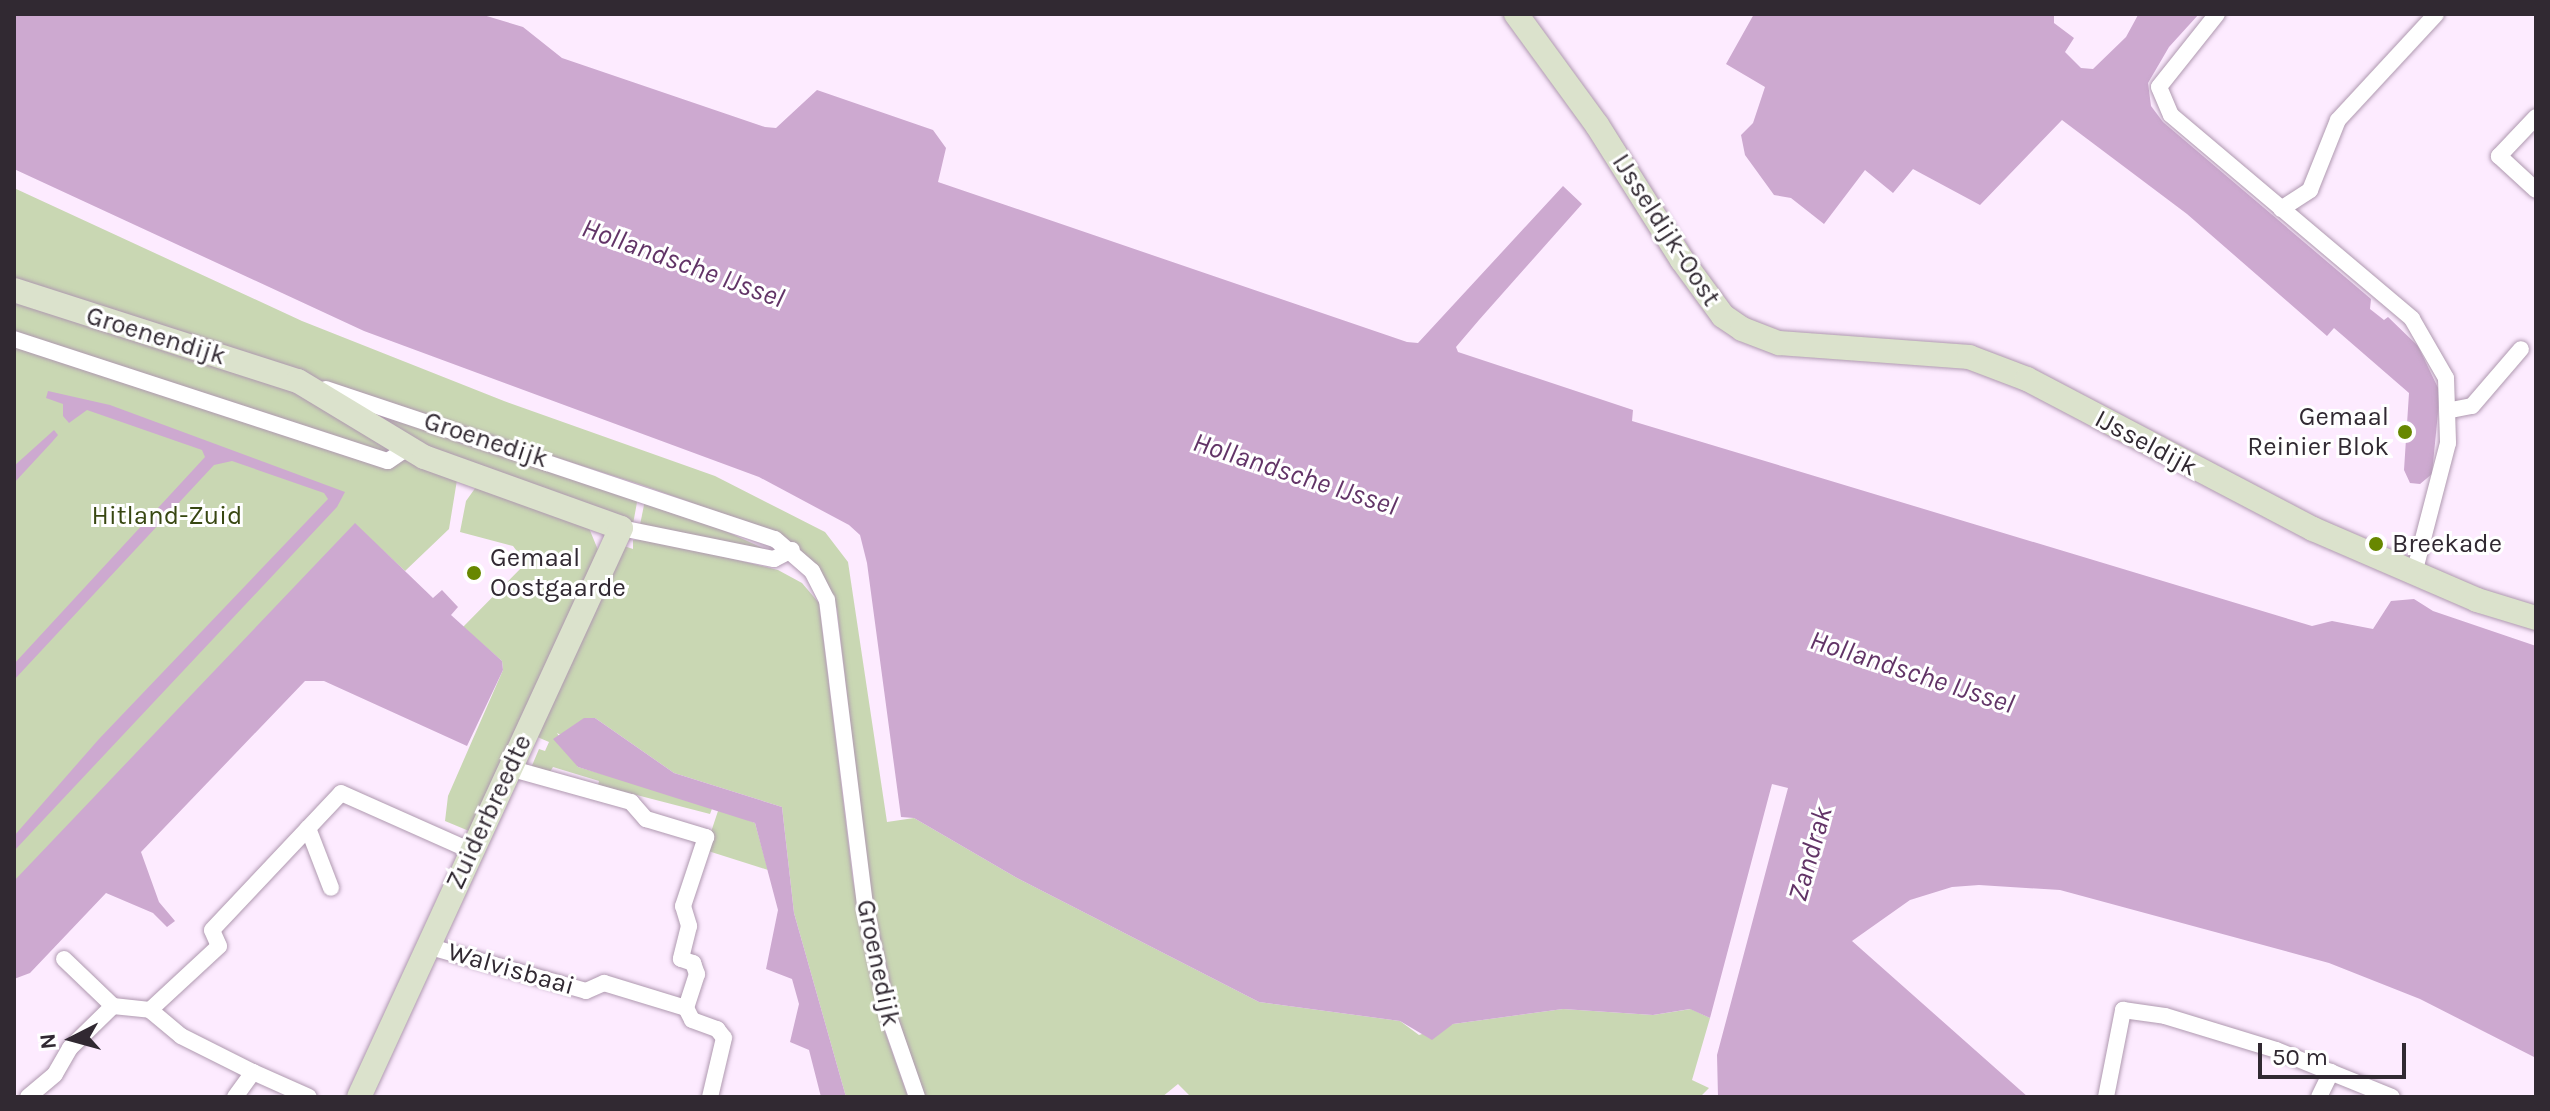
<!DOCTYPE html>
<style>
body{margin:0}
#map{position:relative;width:2550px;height:1111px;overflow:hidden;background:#fdebff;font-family:Karla,sans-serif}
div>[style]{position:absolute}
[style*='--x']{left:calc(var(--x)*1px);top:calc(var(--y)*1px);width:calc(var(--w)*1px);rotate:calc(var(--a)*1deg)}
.green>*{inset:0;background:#c9d7b3}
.water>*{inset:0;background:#cda9d0}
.roads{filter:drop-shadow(0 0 2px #af99b0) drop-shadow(0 0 2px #af99b0)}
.street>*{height:16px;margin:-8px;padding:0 8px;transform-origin:8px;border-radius:8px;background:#fff}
.secondary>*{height:24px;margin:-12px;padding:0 12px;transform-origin:12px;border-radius:12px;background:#dbe2cc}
.dots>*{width:22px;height:22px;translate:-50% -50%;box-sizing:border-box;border:4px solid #fff;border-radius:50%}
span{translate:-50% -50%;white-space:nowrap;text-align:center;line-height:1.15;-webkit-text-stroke:6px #fff;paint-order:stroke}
.street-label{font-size:26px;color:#312932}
.poi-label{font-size:26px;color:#312932}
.right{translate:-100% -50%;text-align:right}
.left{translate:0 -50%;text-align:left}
.park-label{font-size:26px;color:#384712}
.water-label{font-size:28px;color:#623467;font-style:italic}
.frame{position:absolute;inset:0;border:16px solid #312932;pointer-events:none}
.north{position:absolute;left:32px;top:999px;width:80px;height:80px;-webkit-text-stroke:6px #fff;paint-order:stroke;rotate:264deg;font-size:22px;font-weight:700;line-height:32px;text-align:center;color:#312932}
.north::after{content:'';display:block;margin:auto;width:28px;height:36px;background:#312932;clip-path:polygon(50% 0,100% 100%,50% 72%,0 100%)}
.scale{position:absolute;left:2258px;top:1043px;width:148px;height:36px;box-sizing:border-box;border:4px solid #312932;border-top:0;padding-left:10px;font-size:24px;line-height:28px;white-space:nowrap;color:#312932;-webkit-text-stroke:6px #fff;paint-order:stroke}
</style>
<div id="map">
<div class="green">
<div style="clip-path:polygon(14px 188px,302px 321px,504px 401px,715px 476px,825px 532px,848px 562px,887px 822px,914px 818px,1017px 878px,1259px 1002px,1400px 1021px,1419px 1035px,1453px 1024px,1563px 1009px,1653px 1015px,1691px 1009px,1710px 1018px,1692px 1080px,1709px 1088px,1700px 1097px,1191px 1097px,1178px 1084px,1162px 1097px,924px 1097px,896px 1012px,870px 892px,837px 609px,825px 583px,802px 556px,698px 505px,642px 485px,14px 283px)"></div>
<div style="clip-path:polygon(14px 298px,638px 497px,633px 524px,457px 480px,449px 529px,405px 571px,360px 529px,14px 908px)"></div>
<div style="clip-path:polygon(476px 487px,589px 528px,598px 550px,469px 831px,445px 821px,448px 796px,503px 670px,502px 661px,463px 627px,526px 563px,513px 546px,460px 532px,466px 501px)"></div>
<div style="clip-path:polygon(645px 500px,704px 521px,771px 552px,640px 525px)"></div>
<div style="clip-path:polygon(651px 539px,778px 570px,802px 583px,819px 603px,853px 881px,884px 1029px,908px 1097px,846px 1097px,794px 913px,782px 807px,674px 773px,595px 718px,573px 726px,563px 736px,557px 733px,578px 767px,713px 806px,710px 814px,598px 785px,599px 781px,553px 767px,550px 772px,531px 768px,539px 749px,545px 751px,549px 742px,535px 736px,624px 546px,633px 549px,633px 540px)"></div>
<div style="clip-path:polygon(719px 808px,755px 823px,768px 870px,705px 850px)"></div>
</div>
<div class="water">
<div style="clip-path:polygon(14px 14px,480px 14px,523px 27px,562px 58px,765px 127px,776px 128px,817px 90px,933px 130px,946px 148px,938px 182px,1407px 342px,1418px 343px,1563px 186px,1582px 204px,1479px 320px,1456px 347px,1458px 352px,1633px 410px,1632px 421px,2312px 626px,2332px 621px,2373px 629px,2391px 601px,2414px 599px,2433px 611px,2536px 646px,2536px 1058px,2420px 999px,2329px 963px,2060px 890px,1979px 885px,1952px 887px,1910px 900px,1852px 941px,2028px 1097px,1718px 1097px,1717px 1055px,1788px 788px,1772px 784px,1710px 1018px,1690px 1009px,1653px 1015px,1563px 1009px,1453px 1024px,1432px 1040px,1400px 1021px,1259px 1002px,1017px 878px,914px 818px,901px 817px,867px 563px,860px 535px,849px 525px,759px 477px,364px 331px,14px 169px)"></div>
<div style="clip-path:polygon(1754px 14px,2054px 14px,2054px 23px,2074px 38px,2065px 52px,2081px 68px,2093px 69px,2126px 37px,2138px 15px,2199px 14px,2169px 47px,2148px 83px,2151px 106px,2163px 122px,2371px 299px,2370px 309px,2384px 320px,2388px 317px,2418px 346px,2440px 392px,2432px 474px,2420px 484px,2410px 483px,2404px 470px,2409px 393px,2334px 328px,2327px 336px,2187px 214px,2062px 120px,1980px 205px,1913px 169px,1893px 193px,1865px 170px,1824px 224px,1791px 198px,1774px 195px,1745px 155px,1741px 135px,1753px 123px,1765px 87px,1726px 64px)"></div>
<div style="clip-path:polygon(48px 391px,110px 405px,345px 492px,337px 507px,14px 851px,14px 836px,99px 739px,328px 499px,324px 493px,232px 461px,214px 465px,14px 680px,14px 664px,205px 457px,202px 450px,87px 410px,69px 423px,63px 416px,63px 404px,46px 398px)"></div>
<div style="clip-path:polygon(54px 430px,58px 435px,52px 442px,14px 483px,14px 466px)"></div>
<div style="clip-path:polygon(355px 523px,433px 598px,442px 590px,458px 607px,451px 615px,502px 661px,503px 670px,467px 746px,324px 681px,305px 681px,141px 852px,159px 902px,175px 921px,167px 927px,153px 913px,106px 893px,30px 973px,14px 979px,14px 881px)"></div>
<div style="clip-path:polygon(584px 718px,595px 718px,674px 773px,782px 807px,794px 913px,846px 1097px,821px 1097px,809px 1050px,790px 1042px,799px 1004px,792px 979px,766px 969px,778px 910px,755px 823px,578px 767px,553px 739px)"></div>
</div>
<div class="roads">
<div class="street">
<div style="--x:2217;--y:14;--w:93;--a:128.5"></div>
<div style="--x:2159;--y:87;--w:30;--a:67"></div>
<div style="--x:2171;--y:115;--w:316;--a:40.2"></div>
<div style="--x:2412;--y:319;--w:68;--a:60"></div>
<div style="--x:2446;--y:378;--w:65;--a:88.2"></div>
<div style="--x:2448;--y:443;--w:131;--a:104.6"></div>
<div style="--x:2536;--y:117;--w:54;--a:133.5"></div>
<div style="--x:2499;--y:156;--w:50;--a:42.6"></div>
<div style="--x:2281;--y:209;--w:35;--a:-33"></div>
<div style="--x:2310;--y:190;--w:75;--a:-68.2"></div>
<div style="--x:2338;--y:120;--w:144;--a:-47.2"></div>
<div style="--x:14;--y:339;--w:393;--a:18.1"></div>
<div style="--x:388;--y:461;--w:23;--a:-34"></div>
<div style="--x:326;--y:389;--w:473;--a:18.5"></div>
<div style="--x:775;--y:539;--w:49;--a:40.9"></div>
<div style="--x:812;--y:571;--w:33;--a:63"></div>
<div style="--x:827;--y:600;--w:309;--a:82.9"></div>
<div style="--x:865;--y:907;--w:109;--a:77.9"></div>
<div style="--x:888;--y:1014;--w:88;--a:70.7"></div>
<div style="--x:2451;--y:410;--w:21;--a:-11"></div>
<div style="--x:2472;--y:406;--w:75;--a:-49.3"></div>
<div style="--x:621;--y:528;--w:156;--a:11.5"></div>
<div style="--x:774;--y:559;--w:20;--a:-27"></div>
<div style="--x:509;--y:768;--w:127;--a:15.6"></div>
<div style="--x:631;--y:802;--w:23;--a:49"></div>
<div style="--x:646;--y:819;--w:63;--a:16.7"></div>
<div style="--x:706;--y:837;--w:73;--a:108.4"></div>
<div style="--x:683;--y:906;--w:21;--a:73"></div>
<div style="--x:689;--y:926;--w:34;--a:104"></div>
<div style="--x:681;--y:959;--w:13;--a:18"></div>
<div style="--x:693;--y:963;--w:12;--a:70"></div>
<div style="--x:697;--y:974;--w:36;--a:108"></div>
<div style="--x:308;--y:828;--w:64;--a:69"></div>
<div style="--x:427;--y:946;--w:165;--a:15.8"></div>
<div style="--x:586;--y:991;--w:20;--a:-24"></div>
<div style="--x:604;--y:983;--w:86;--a:17"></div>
<div style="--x:64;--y:959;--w:68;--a:43.8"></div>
<div style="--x:686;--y:1008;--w:13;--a:63"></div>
<div style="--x:692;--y:1020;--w:27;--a:20"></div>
<div style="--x:717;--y:1029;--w:11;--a:52"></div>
<div style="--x:724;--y:1038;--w:61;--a:103.3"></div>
<div style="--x:150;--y:1010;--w:94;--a:-42.8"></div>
<div style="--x:219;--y:946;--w:17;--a:-114"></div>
<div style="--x:212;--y:930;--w:188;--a:-46.7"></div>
<div style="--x:341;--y:793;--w:142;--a:24"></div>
<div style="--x:28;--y:1097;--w:35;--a:-40"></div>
<div style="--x:55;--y:1074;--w:30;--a:-60"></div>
<div style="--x:70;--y:1048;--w:60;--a:-44.3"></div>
<div style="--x:113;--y:1006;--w:37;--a:6"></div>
<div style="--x:150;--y:1010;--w:40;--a:40"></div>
<div style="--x:181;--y:1036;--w:80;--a:26.6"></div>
<div style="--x:235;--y:1097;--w:31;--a:-54"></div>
<div style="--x:253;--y:1072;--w:61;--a:24.1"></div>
<div style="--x:2106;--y:1097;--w:89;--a:-78.9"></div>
<div style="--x:2123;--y:1010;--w:42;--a:8.1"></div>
<div style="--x:2165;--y:1016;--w:116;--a:17"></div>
<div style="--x:2276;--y:1050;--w:125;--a:22.1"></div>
<div style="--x:2319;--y:1097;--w:28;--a:-64"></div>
</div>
<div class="secondary">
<div style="--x:1516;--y:14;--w:137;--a:53.9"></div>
<div style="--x:1597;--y:125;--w:160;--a:57.8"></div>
<div style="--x:1682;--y:260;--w:69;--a:53.8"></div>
<div style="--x:1723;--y:316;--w:23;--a:34"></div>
<div style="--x:1742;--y:329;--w:40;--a:21"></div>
<div style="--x:1779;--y:343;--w:191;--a:4.2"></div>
<div style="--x:1969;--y:357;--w:62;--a:20.8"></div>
<div style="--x:2027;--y:379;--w:323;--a:27.7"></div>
<div style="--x:2313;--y:529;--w:179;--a:23.4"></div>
<div style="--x:2477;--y:600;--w:62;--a:17"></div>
<div style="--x:14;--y:290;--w:298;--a:17.8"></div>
<div style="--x:298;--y:381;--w:147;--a:31.1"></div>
<div style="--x:424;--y:457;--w:209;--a:19.8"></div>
<div style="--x:621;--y:528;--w:626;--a:114.72"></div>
</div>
</div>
<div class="dots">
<div style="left:2405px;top:432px;background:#688700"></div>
<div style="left:2376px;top:544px;background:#688700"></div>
<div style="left:474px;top:573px;background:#688700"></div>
</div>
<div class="street-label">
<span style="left:1666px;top:230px;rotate:57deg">IJsseldijk-Oost</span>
<span style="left:156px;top:336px;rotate:17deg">Groenendijk</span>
<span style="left:486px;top:440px;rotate:18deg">Groenedijk</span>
<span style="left:2146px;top:443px;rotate:28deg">IJsseldijk</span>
<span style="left:489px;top:812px;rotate:-65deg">Zuiderbreedte</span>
<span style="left:878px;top:963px;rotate:78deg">Groenedijk</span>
<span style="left:511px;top:969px;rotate:16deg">Walvisbaai</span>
</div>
<div class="poi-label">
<span class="right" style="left:2389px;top:432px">Gemaal<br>Reinier Blok</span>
<span class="left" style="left:2392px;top:544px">Breekade</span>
<span class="left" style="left:490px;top:573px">Gemaal<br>Oostgaarde</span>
</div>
<div class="park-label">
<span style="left:167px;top:516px">Hitland-Zuid</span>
</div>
<div class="water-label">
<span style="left:683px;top:263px;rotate:20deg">Hollandsche IJssel</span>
<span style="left:1295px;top:474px;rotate:18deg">Hollandsche IJssel</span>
<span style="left:1912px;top:672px;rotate:18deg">Hollandsche IJssel</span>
<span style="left:1810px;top:854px;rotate:-74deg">Zandrak</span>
</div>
<div class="frame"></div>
<div class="north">N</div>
<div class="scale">50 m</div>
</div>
